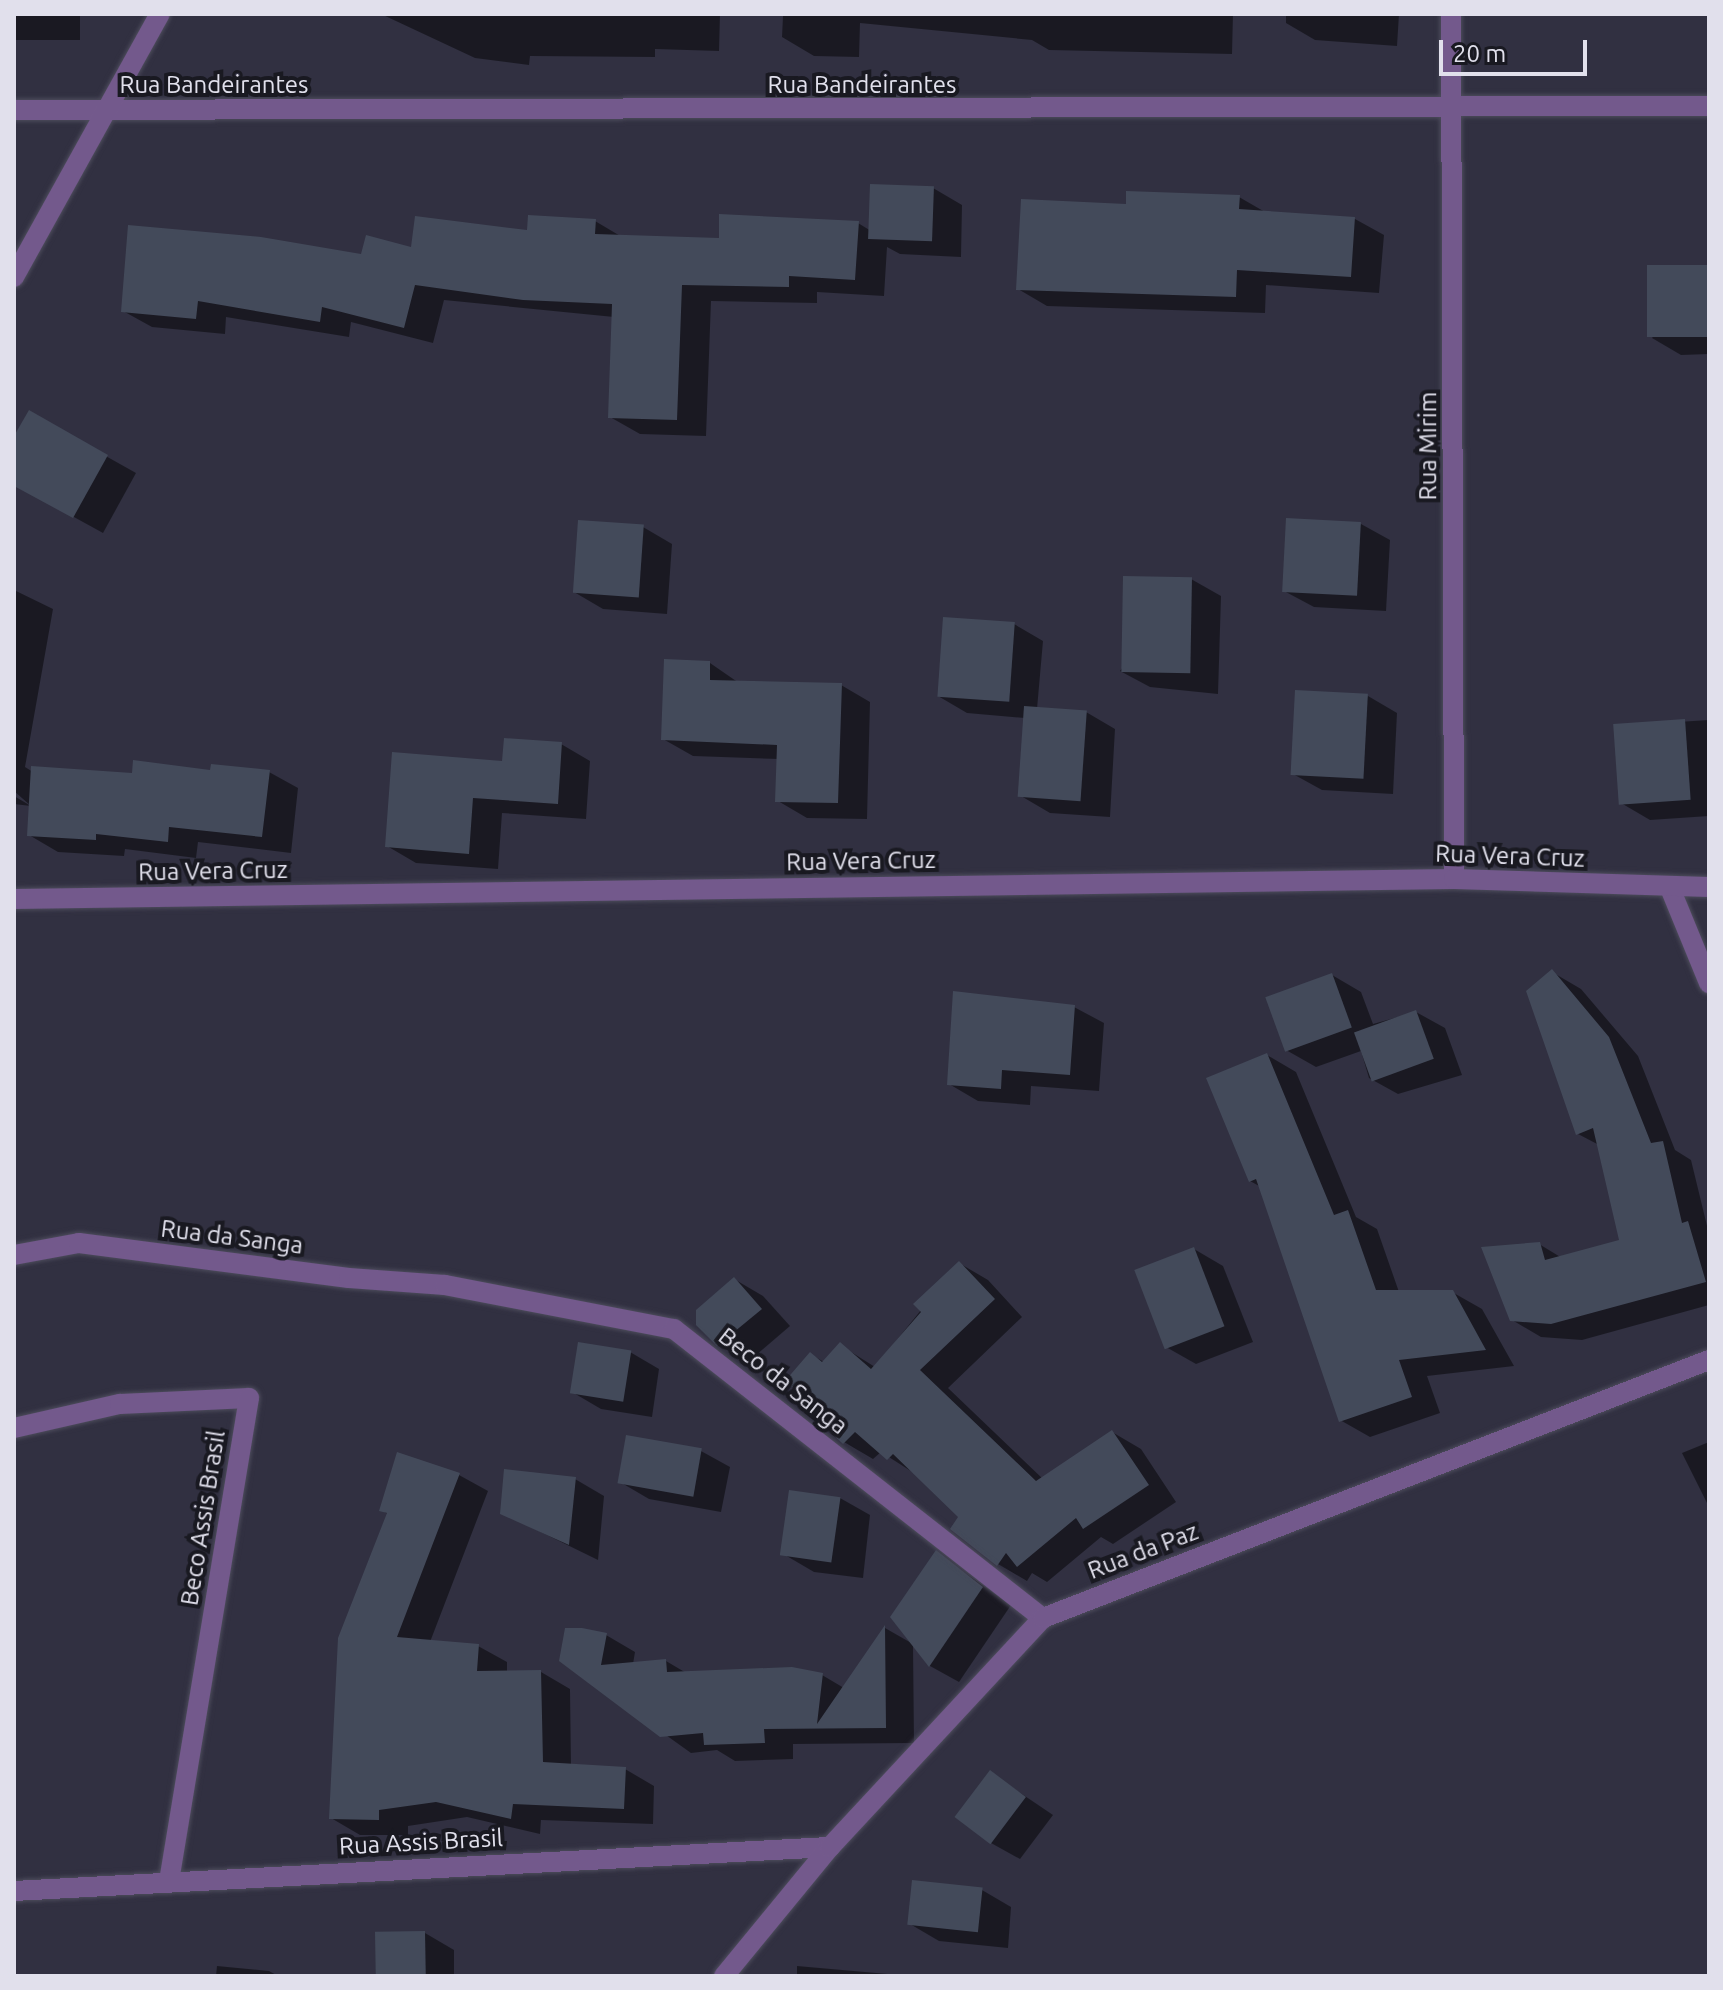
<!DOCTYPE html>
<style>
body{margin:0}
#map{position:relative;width:1723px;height:1990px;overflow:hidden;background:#313041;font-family:Ubuntu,sans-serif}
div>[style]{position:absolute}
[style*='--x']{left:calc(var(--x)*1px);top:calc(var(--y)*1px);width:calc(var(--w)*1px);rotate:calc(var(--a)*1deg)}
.shadow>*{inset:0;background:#0007;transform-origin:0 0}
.building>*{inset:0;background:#434a5a;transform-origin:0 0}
.roads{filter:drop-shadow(0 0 2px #4d4c5c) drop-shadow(0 0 2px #4d4c5c)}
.minor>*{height:20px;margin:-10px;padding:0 10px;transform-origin:10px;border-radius:10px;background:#73598c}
span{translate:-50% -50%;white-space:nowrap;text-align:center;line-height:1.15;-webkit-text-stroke:8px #191921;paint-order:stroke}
.street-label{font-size:24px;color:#e1e0ec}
.frame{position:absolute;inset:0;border:16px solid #e1e0ec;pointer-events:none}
.scale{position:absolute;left:1439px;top:40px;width:148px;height:36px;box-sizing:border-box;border:4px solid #e1e0ec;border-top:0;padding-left:10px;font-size:24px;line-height:28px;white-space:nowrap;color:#e1e0ec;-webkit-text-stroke:6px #191921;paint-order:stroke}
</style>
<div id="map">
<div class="shadow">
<div style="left:14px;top:14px;width:66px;height:26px"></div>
<div style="clip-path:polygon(381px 14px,720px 14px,719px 51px,655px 49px,655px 57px,530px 56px,529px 65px,475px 58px)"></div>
<div style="clip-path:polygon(1233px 14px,1232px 54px,1049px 50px,1032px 40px,860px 23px,859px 57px,814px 56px,782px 37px,783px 16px,775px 14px)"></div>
<div style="clip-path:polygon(1286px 14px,1399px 14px,1397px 46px,1315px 40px,1286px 23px)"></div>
<div style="clip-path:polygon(933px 188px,962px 205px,961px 257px,900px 254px,887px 247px,884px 296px,817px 292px,817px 303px,711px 301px,706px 436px,640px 434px,610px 417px,614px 317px,444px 300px,433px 343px,351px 322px,349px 337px,226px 317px,225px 334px,152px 327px,123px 311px,363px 256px,595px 221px,622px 237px,721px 240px,858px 223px,871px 231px)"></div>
<div style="clip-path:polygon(1239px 197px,1265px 212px,1355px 219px,1384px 235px,1379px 293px,1266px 285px,1265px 313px,1047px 306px,1018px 289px,1128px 207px)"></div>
<div style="clip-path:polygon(1709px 267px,1709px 354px,1681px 355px,1652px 338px)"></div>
<div style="clip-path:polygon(29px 413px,136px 473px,103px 533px,14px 484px,14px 441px)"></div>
<div style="clip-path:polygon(1361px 524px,1390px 540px,1386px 611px,1314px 607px,1284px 591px)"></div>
<div style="clip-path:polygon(643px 527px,672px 544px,667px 614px,603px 609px,574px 592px)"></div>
<div style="clip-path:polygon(1191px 579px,1221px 596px,1218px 694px,1150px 687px,1120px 671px)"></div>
<div style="clip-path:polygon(14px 590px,53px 609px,25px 767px,33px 772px,133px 775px,269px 772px,298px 788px,291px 853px,198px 842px,196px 858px,125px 849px,124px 856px,58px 852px,29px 835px,31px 806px,14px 804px,14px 796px,31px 806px,14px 791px)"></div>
<div style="clip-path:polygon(1014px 624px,1043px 641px,1037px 709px,1086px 712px,1115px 729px,1110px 817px,1050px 813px,1021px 796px,1025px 718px,967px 713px,938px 696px)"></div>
<div style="clip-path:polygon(710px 663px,739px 683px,841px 685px,870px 702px,867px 819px,807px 818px,778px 801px,779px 759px,693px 756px,663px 739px)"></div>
<div style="clip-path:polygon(1368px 696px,1397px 713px,1393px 794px,1322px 790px,1293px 774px)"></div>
<div style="clip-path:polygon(1709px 720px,1709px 816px,1650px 820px,1621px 803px,1615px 726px)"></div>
<div style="clip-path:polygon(561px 744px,590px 761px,586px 819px,502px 813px,498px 869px,416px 863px,387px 846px,504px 763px)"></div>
<div style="clip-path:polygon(1552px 972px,1581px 989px,1638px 1056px,1675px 1150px,1691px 1160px,1709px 1234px,1709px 1305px,1582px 1340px,1541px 1337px,1512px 1320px,1539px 1244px,1562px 1258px,1621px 1241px,1599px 1145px,1578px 1134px)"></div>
<div style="clip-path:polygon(1332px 975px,1361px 992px,1373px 1024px,1416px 1012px,1445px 1028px,1462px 1075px,1398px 1094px,1369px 1078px,1361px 1051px,1316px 1067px,1286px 1050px)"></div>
<div style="clip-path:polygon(1074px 1007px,1104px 1023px,1099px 1091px,1031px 1086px,1030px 1105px,978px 1101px,949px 1084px)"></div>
<div style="clip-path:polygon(1267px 1055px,1296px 1072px,1356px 1217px,1377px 1229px,1399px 1292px,1452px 1292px,1482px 1309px,1514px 1366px,1427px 1376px,1440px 1413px,1370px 1437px,1340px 1420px,1261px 1187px,1250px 1181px)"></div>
<div style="clip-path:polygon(1194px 1249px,1223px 1266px,1253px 1342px,1196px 1364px,1166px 1347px)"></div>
<div style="clip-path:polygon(959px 1263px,988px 1280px,1022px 1317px,948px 1388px,1043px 1479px,1112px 1432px,1141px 1449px,1176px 1502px,1113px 1544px,1101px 1537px,1047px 1582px,1032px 1573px,1027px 1581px,998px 1564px,953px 1528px,961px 1516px,917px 1475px,881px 1452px,873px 1459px,844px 1442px,832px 1416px,819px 1408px,810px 1354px,824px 1362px,840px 1345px,875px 1367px)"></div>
<div style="clip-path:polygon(734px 1279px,763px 1296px,790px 1326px,748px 1362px,719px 1345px,698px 1324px)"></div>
<div style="clip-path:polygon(630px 1352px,659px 1369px,652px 1417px,601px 1409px,572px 1392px)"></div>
<div style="clip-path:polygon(1709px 1442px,1709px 1507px,1682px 1453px)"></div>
<div style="clip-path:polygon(701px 1451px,730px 1467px,721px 1512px,649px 1499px,620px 1482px)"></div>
<div style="clip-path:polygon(459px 1475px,488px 1491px,430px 1642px,478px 1646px,507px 1662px,507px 1673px,541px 1672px,570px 1689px,571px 1766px,625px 1769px,654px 1786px,653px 1824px,541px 1820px,540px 1834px,467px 1817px,408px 1826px,408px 1835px,360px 1835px,331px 1818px,388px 1514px,381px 1510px)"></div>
<div style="clip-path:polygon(575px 1479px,604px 1496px,598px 1560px,502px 1513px)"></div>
<div style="clip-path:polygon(840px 1498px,870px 1515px,863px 1578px,814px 1572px,785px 1555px)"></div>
<div style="clip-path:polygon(936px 1553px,1011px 1605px,959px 1682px,930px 1666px,893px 1617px)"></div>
<div style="clip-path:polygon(885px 1628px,913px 1644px,914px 1743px,793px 1744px,793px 1759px,735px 1761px,717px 1750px,691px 1753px,561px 1660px,606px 1635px,635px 1652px,633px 1664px,666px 1661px,688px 1674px,822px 1675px,844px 1688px)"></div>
<div style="clip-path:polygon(991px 1773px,1053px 1815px,1020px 1859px,991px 1843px)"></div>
<div style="clip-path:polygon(982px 1890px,1011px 1907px,1008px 1948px,939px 1941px,910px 1924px)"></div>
<div style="clip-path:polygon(425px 1933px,454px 1950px,454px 1976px,378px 1976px)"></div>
<div style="clip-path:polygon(217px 1966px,269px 1971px,278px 1976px,216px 1976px)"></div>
<div style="clip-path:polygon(797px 1966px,910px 1976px,797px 1976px)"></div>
</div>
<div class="building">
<div style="left:870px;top:184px;width:64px;height:55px;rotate:2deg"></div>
<div style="clip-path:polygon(1126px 191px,1240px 195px,1239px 209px,1355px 217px,1351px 277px,1237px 270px,1236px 297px,1016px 290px,1021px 199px,1126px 204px)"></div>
<div style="clip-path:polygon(719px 214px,859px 221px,855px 280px,789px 276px,789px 287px,682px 285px,677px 420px,608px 418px,612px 304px,523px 300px,415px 285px,404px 328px,322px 307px,320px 322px,198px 301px,196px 319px,121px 312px,128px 225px,261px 237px,361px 254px,366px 235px,411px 247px,415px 216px,527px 230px,528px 215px,596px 219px,595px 234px,719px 238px)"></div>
<div style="left:1709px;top:265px;width:72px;height:62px;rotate:90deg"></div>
<div style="clip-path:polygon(29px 410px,108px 455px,73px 518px,14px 486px,14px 436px)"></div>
<div style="left:1286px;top:518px;width:75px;height:74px;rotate:3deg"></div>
<div style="left:578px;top:520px;width:66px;height:73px;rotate:4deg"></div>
<div style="left:1123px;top:576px;width:69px;height:96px;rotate:1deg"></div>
<div style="left:943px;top:617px;width:72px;height:80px;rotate:4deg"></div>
<div style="clip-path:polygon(664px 659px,710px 661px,710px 680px,842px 683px,838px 803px,775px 802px,777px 745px,661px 740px)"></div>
<div style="left:1295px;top:690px;width:73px;height:85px;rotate:3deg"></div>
<div style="left:1024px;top:706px;width:63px;height:91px;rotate:4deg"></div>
<div style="left:1685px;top:719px;width:81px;height:72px;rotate:86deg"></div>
<div style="clip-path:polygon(504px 738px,562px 742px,558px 804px,473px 798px,469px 854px,385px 847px,392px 752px,502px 761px)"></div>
<div style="clip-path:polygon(133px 760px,210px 770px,211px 764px,270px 770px,262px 837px,169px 827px,168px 842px,96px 834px,96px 840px,27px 836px,31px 766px,132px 773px)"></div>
<div style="clip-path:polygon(1552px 969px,1609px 1037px,1651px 1143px,1663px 1141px,1682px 1223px,1688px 1221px,1706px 1282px,1551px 1324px,1510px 1321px,1481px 1247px,1540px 1242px,1545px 1260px,1619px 1240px,1593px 1128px,1576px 1135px,1526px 991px)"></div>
<div style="left:1332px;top:973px;width:58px;height:71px;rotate:70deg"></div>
<div style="clip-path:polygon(953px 991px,1075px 1005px,1070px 1075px,1002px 1070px,1001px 1089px,947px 1085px)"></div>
<div style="left:1416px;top:1010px;width:52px;height:66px;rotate:70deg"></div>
<div style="clip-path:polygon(1267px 1053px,1334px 1215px,1348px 1210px,1376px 1290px,1453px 1290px,1486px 1350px,1399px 1360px,1412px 1397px,1339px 1422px,1256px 1179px,1249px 1182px,1206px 1078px)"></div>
<div style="left:1194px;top:1247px;width:85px;height:64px;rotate:69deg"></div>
<div style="clip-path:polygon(959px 1261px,995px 1299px,920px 1370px,1036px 1481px,1112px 1430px,1149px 1485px,1083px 1529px,1076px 1518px,1017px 1567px,1006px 1553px,997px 1566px,950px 1529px,958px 1517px,893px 1454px,887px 1460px,855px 1432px,843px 1444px,822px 1424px,832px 1412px,823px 1404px,818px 1410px,785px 1381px,810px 1352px,822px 1362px,840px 1342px,871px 1369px,921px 1312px,913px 1304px)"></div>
<div style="clip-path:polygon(734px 1277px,762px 1309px,717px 1346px,696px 1325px,696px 1310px)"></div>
<div style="left:578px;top:1342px;width:54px;height:52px;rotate:9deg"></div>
<div style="left:626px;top:1435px;width:77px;height:49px;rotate:10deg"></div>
<div style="clip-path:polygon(397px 1452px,460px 1473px,397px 1637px,479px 1644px,477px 1671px,541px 1670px,543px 1762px,626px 1767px,624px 1809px,513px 1804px,511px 1819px,436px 1802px,379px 1810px,379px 1820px,329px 1819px,338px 1638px,387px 1513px,379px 1511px)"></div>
<div style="clip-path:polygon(504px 1469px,576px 1477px,569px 1545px,500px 1514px)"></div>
<div style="left:789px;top:1490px;width:52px;height:66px;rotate:8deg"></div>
<div style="clip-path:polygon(936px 1550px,983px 1587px,929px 1667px,890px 1617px)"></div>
<div style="clip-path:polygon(885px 1625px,886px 1728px,764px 1729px,765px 1743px,704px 1745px,703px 1733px,660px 1737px,559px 1661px,565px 1628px,582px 1628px,607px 1633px,601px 1665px,666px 1659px,667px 1672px,792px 1667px,823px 1673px,817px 1724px)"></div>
<div style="left:990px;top:1770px;width:45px;height:59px;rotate:37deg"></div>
<div style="left:912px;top:1880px;width:71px;height:45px;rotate:6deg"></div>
<div style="left:425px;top:1931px;width:45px;height:50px;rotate:89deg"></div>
</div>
<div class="roads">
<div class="minor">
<div style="--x:1451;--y:14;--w:865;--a:89.8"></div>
<div style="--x:14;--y:110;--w:1695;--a:-0.14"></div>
<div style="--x:14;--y:277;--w:301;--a:-61"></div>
<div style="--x:1670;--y:888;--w:103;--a:67.7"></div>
<div style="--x:14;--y:899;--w:1440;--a:-0.8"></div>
<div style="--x:1454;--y:879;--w:255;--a:1.8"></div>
<div style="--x:14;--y:1255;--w:66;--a:-10.5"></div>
<div style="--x:79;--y:1243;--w:272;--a:7.4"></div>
<div style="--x:349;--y:1278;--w:96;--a:4.2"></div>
<div style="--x:445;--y:1285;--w:233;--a:10.9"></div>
<div style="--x:674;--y:1329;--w:469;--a:38.1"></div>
<div style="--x:14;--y:1428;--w:109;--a:-12.8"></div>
<div style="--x:120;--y:1404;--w:129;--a:-2.7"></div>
<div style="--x:249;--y:1398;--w:489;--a:99.4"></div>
<div style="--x:14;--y:1891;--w:817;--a:-3.09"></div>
<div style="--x:724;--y:1976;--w:167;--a:-50.6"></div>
<div style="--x:830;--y:1847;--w:313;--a:-47.1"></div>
<div style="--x:1043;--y:1618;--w:714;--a:-21.18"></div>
</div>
</div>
<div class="street-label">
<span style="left:214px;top:85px">Rua Bandeirantes</span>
<span style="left:862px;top:85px">Rua Bandeirantes</span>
<span style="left:1428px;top:446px;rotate:-90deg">Rua Mirim</span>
<span style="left:1510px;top:856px;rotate:2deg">Rua Vera Cruz</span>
<span style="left:861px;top:861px;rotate:-1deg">Rua Vera Cruz</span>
<span style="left:213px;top:871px;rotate:-1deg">Rua Vera Cruz</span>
<span style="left:232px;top:1237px;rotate:7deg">Rua da Sanga</span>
<span style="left:783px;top:1381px;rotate:38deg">Beco da Sanga</span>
<span style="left:203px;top:1518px;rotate:-81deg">Beco Assis Brasil</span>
<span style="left:1143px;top:1551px;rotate:-21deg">Rua da Paz</span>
<span style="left:421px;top:1842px;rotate:-3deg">Rua Assis Brasil</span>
</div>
<div class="frame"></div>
<div class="scale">20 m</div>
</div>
